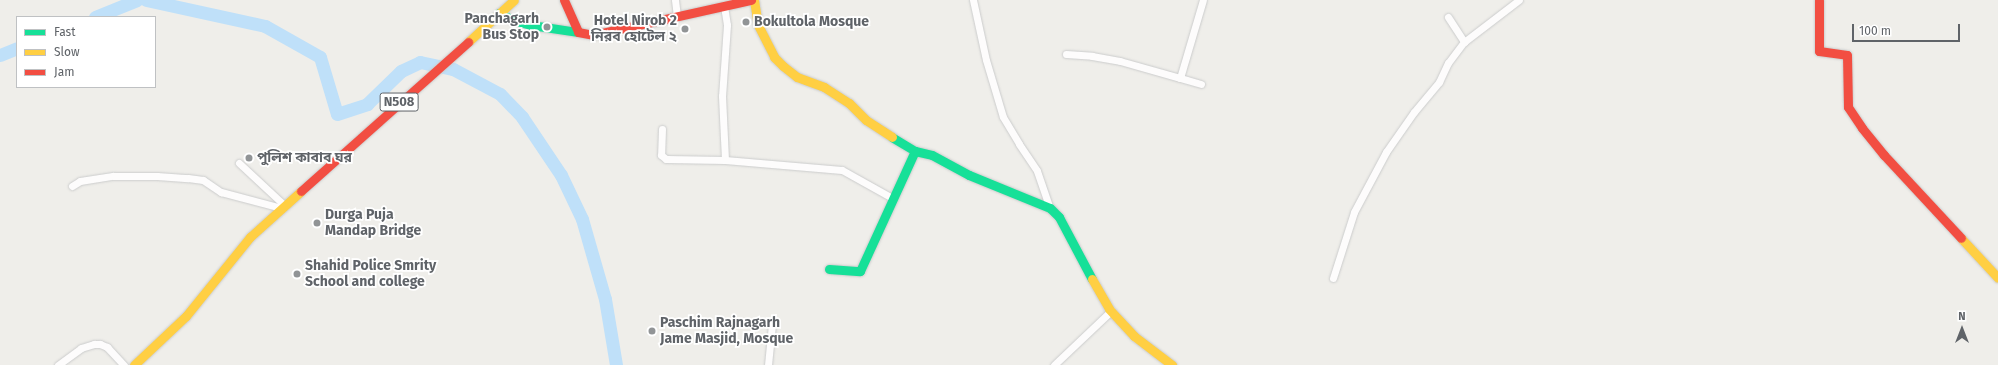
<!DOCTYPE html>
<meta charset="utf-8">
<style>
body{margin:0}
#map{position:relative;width:1998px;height:365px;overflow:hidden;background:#efeeea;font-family:"Fira Sans","Noto Sans Bengali",sans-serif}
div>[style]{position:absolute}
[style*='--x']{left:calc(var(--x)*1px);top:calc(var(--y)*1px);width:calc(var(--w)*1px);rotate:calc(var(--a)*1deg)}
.river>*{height:13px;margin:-6.5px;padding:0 6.5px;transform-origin:6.5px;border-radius:6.5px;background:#bfe0f9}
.roads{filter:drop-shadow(0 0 1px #cbcccc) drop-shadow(0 0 1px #cbcccc)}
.street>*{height:7px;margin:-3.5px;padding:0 3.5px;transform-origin:3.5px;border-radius:3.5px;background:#fdfcfc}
.fast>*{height:9px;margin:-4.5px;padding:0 4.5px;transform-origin:4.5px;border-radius:4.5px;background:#16e098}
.slow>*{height:9px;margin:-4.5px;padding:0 4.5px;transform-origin:4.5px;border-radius:4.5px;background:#ffcf43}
.jam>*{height:9px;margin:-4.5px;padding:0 4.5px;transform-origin:4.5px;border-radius:4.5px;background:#f24e42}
.dots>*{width:11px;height:11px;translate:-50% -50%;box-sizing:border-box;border:2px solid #fff;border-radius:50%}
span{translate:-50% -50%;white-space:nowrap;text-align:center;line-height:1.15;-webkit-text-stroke:3.5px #fff;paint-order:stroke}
.shield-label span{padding:1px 3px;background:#fff;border:1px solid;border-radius:3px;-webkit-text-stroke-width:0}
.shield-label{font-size:13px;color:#5f6368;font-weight:700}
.poi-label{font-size:14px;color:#5f6368;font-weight:700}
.right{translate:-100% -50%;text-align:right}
.left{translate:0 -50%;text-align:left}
.legend{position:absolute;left:16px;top:16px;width:140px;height:72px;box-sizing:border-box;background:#fff;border:1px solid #bfc1c3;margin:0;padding:5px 7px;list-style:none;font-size:12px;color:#5f6368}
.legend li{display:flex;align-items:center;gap:8px;height:20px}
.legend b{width:20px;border:1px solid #bfc1c3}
.north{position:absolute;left:1942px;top:309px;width:40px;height:40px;-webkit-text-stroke:3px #fff;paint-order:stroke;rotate:0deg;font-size:11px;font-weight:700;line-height:16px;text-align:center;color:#5f6368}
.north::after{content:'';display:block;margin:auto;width:14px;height:18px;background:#5f6368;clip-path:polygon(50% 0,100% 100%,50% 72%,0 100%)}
.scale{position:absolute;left:1852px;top:24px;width:108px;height:18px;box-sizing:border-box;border:2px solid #5f6368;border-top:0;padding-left:5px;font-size:12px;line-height:14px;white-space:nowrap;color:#5f6368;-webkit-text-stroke:3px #fff;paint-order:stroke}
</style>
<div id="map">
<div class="river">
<div style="--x:146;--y:0;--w:122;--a:12.3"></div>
<div style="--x:265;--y:26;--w:63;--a:29.4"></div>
<div style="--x:320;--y:57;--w:59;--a:73.4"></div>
<div style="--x:337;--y:114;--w:32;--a:-18"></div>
<div style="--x:367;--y:104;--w:47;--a:-44.1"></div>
<div style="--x:401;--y:71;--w:21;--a:-25"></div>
<div style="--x:420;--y:62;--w:34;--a:12"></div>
<div style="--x:453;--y:69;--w:53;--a:28"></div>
<div style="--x:500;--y:94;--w:32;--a:46"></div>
<div style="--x:522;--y:117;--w:70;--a:56.1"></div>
<div style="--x:561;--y:175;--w:49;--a:64.5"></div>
<div style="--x:582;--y:219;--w:83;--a:74"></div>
<div style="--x:605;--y:299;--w:67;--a:80.5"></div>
<div style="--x:95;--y:17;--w:45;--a:-22"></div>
<div style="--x:0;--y:55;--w:18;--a:-22"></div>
</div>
<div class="roads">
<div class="street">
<div style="--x:675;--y:0;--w:17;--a:83"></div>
<div style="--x:973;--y:0;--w:61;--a:77.8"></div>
<div style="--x:986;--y:60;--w:59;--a:73.4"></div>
<div style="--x:1003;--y:117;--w:31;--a:59"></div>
<div style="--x:1019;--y:144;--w:32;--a:56"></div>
<div style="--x:1037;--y:171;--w:39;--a:71"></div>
<div style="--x:724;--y:6;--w:19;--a:81"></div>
<div style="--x:727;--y:25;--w:71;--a:94"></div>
<div style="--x:722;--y:96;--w:64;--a:87.3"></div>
<div style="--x:725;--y:160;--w:117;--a:4.9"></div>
<div style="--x:842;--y:170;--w:57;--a:29.2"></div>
<div style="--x:1448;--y:17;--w:30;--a:57"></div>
<div style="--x:1464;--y:42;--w:69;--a:-37.4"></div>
<div style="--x:1066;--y:54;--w:26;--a:4"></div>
<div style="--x:1092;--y:56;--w:28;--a:10"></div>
<div style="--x:1120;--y:61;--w:62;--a:15.8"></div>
<div style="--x:1201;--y:84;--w:22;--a:-164"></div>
<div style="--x:1180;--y:78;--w:81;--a:-73.6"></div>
<div style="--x:662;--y:129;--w:26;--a:92"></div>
<div style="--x:661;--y:155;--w:6;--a:39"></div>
<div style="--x:666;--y:159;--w:59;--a:1"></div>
<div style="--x:239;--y:163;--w:62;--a:43"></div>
<div style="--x:72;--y:186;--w:9;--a:-32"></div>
<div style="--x:80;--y:181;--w:33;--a:-9"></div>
<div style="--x:113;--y:176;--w:44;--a:0"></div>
<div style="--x:157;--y:176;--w:31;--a:4"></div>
<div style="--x:188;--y:178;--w:15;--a:8"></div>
<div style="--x:203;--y:180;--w:22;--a:34"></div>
<div style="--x:221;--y:192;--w:62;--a:14.9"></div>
<div style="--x:1333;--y:278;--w:69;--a:-72.3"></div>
<div style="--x:1354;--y:212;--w:68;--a:-61.9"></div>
<div style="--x:1386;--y:152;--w:49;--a:-55"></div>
<div style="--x:1414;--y:112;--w:39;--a:-50"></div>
<div style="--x:1439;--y:82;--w:21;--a:-65"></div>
<div style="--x:1448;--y:63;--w:26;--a:-53"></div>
<div style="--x:58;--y:365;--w:29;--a:-36"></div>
<div style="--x:81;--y:348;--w:14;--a:-17"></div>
<div style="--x:94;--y:344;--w:6;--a:0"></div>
<div style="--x:100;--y:344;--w:8;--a:23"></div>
<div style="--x:107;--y:347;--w:25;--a:47"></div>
<div style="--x:768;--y:365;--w:41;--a:-84.4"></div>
<div style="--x:1054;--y:365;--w:79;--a:-43.5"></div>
</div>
<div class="fast">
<div style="--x:499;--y:13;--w:16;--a:27"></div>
<div style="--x:513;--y:20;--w:19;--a:16"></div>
<div style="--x:531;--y:25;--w:48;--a:8.5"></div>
<div style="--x:915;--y:151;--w:17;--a:13"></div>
<div style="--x:932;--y:155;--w:42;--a:28.4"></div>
<div style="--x:969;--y:175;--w:87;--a:22.2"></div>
<div style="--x:1050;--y:208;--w:13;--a:45"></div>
<div style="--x:1059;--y:217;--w:70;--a:62"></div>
<div style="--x:829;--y:269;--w:31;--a:4"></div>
<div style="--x:860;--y:271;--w:132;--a:-65.4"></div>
<div style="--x:915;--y:151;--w:27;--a:-149"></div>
</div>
<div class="slow">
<div style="--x:754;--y:0;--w:25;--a:81"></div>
<div style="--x:758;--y:25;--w:36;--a:63"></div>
<div style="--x:774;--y:57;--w:13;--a:45"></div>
<div style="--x:783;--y:66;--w:18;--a:38"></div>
<div style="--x:797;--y:77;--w:29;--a:20"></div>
<div style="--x:824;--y:87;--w:30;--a:33"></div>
<div style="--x:849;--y:103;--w:24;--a:45"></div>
<div style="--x:866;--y:120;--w:31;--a:33"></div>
<div style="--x:468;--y:42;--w:62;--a:-42.4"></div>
<div style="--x:1961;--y:238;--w:54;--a:47.2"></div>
<div style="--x:1092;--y:279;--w:34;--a:60"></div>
<div style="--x:1109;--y:309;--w:37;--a:47"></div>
<div style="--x:1134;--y:336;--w:48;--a:37.3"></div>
<div style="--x:134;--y:365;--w:71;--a:-43.3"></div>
<div style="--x:186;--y:316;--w:102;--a:-51"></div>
<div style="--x:250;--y:237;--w:69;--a:-42"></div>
</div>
<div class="jam">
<div style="--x:564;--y:0;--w:35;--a:66"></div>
<div style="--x:578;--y:32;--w:15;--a:11"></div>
<div style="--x:593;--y:35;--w:162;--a:-12.5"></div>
<div style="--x:1819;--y:0;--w:51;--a:90"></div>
<div style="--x:1819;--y:51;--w:28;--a:8"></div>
<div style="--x:1847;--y:55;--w:52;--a:88.9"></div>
<div style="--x:1848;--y:107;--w:25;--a:56"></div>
<div style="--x:1862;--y:128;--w:35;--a:51"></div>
<div style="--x:1884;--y:155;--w:113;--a:47.1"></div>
<div style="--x:301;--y:191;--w:224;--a:-41.7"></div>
</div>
</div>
<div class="dots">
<div style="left:746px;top:22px;background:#919496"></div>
<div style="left:547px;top:27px;background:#919496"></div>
<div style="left:685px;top:29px;background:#919496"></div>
<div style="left:249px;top:158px;background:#919496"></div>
<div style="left:317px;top:223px;background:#919496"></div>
<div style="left:297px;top:274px;background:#919496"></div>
<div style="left:652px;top:331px;background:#919496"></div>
</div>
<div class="shield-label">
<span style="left:399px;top:102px">N508</span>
</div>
<div class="poi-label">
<span class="right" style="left:539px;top:27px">Panchagarh<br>Bus Stop</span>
<span class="right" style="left:677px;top:29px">Hotel Nirob 2<br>নিরব হোটেল ২</span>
<span class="left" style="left:754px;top:22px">Bokultola Mosque</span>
<span class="left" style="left:257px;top:158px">পুলিশ কাবাব ঘর</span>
<span class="left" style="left:325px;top:223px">Durga Puja<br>Mandap Bridge</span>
<span class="left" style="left:305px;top:274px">Shahid Police Smrity<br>School and college</span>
<span class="left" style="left:660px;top:331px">Paschim Rajnagarh<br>Jame Masjid, Mosque</span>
</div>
<ul class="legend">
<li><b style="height:5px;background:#16e098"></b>Fast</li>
<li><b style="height:5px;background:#ffcf43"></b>Slow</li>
<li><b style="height:5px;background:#f24e42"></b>Jam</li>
</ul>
<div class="north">N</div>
<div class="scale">100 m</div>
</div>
